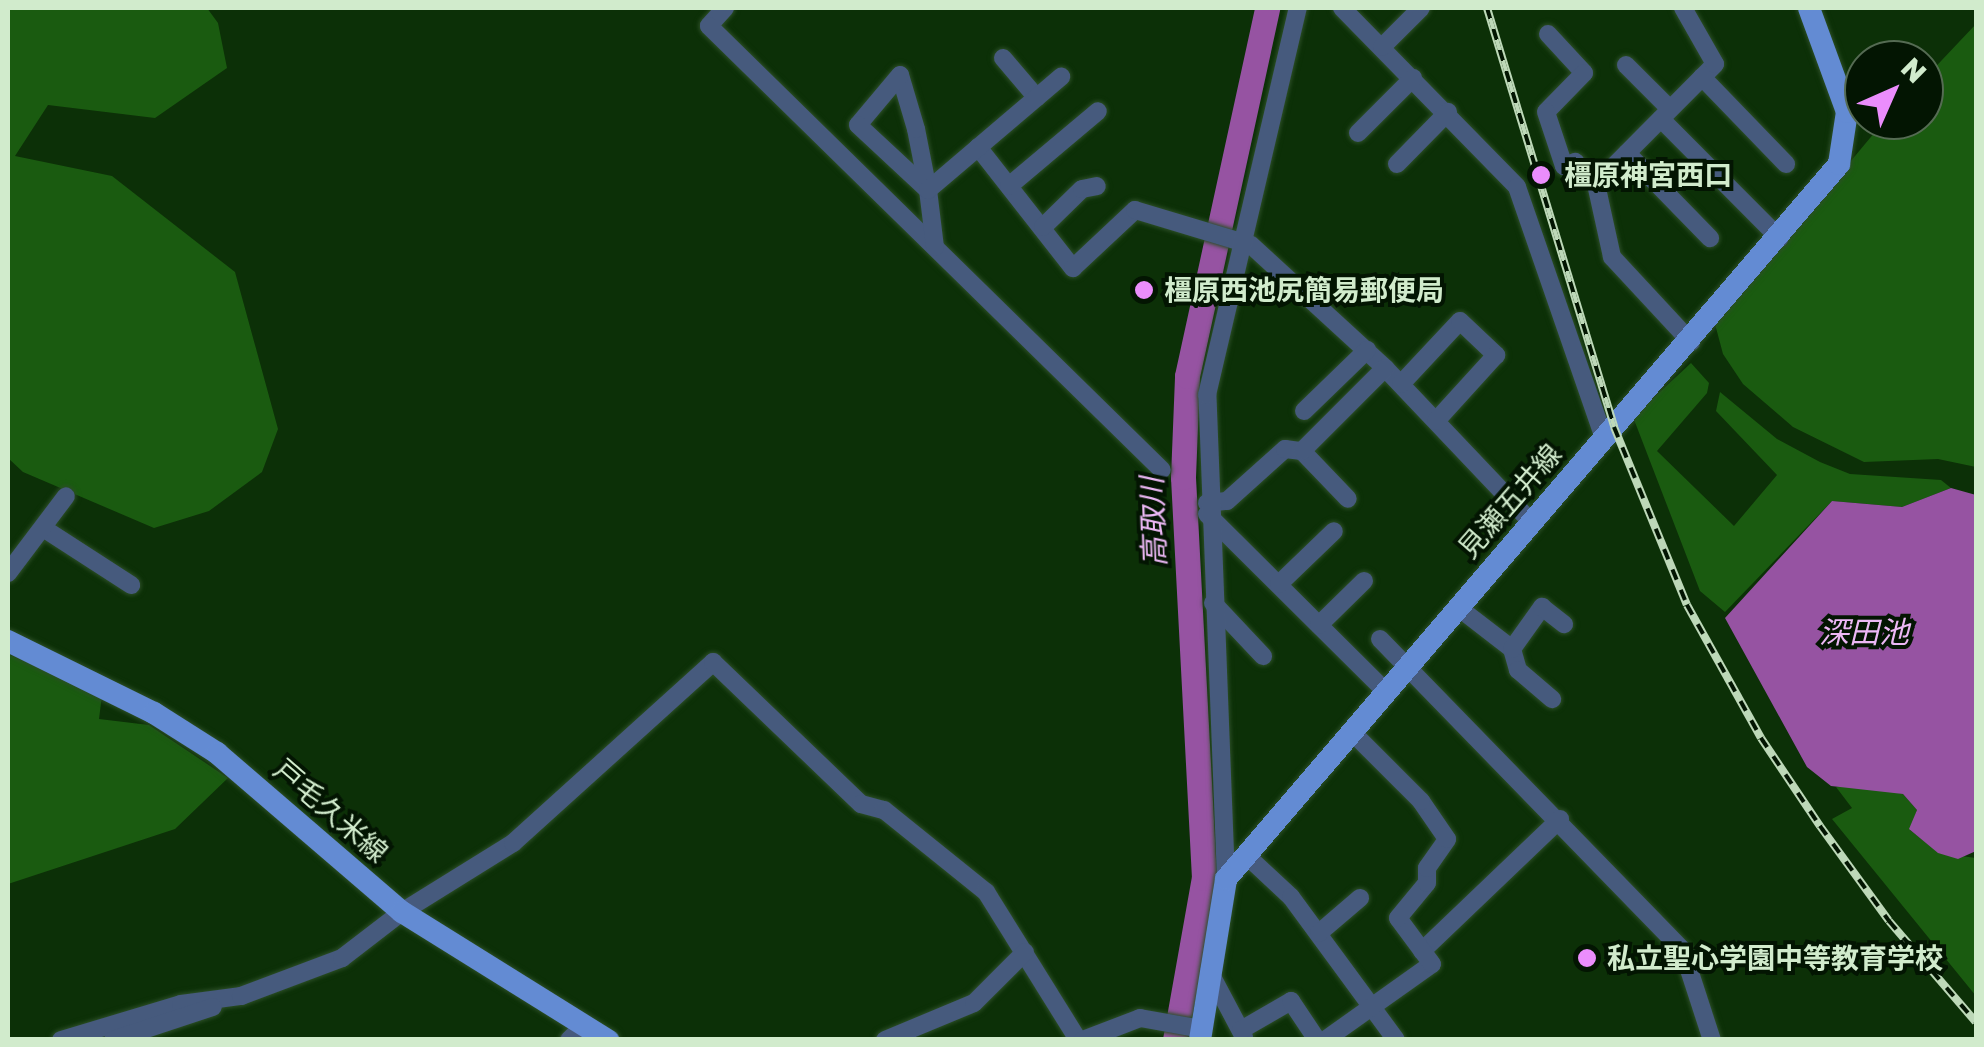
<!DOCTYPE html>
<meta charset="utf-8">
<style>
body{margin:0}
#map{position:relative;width:1984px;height:1047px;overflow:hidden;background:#0c3007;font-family:"Golos Text","Noto Sans JP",sans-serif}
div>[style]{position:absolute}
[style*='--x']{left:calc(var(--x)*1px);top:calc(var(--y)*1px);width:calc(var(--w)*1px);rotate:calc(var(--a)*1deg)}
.green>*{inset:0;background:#1a5b10}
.water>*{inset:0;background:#9653a2}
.river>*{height:25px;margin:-12.5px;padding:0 12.5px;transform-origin:12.5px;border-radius:12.5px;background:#9653a2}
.roads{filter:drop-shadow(0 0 2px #2c4e27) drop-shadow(0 0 2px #2c4e27)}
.minor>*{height:18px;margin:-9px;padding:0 9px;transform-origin:9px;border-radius:9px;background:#465a7d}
.major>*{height:22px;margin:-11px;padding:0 11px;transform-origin:11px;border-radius:11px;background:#638bd3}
.rail>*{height:8px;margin-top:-4px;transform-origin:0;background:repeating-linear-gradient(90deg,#031502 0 11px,#bdd8b8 0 22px);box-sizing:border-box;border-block:2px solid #bdd8b8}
.dots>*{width:28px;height:28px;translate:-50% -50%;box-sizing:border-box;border:5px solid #031502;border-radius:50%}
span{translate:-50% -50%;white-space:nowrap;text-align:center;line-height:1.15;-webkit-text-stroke:8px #031502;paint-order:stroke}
.poi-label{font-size:28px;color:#d1ebcc;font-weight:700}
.left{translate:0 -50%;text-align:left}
.street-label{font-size:28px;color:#d1ebcc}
.water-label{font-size:30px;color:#ecb8f5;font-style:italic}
.frame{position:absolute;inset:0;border:10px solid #d1ebcc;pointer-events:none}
.north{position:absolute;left:1844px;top:40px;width:100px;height:100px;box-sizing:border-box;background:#031502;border:2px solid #556b53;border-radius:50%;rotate:45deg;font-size:28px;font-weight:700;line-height:40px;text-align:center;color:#d1ebcc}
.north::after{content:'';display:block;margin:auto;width:35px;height:45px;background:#eb8dfc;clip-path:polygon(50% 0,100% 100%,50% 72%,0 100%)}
</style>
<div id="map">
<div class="green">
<div style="clip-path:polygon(8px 8px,207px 8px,218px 23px,227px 68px,155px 118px,48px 105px,15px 156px,112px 176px,235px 272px,278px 429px,262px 472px,209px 511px,154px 528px,23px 472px,8px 458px)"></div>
<div style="clip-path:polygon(1976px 24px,1976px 467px,1938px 459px,1864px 462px,1793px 427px,1743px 384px,1723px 354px,1715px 324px,1885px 120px,1924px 120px,1924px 79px)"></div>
<div style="clip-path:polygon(1691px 363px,1709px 383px,1707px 393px,1657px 451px,1734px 526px,1777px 475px,1716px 411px,1720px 392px,1777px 439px,1820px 462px,1850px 474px,1941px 480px,1951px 488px,1902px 507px,1832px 501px,1725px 612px,1700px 591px,1633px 417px)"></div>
<div style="clip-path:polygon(8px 654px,102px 695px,99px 719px,149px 725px,228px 778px,175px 829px,8px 884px)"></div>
<div style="clip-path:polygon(1853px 784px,1903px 794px,1917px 810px,1910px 830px,1939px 853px,1976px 858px,1976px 996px,1832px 819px,1852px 808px,1836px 787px)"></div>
</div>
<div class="water">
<div style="clip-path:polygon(1951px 488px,1976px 495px,1976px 851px,1958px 859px,1938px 853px,1909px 829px,1917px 810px,1903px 794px,1831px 786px,1807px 767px,1725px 618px,1832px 501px,1902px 507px)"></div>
</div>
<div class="river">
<div style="--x:1175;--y:1040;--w:165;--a:-79.9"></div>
<div style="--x:1204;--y:878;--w:402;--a:-93"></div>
<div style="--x:1183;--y:477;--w:101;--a:-87.7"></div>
<div style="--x:1187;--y:376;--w:377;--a:-77.7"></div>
</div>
<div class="roads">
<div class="minor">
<div style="--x:725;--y:8;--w:24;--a:132"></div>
<div style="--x:709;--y:26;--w:634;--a:44.43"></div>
<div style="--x:1342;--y:8;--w:250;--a:45.6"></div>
<div style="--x:1517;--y:187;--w:266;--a:70.9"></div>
<div style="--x:1548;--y:34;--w:53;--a:47.3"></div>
<div style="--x:1584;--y:73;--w:54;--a:134.3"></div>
<div style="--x:1546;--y:112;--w:57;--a:71.6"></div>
<div style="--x:1564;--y:166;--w:12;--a:-20"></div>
<div style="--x:1575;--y:162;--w:30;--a:46"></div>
<div style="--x:1596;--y:184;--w:75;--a:77.6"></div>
<div style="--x:1612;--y:257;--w:116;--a:47.1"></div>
<div style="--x:1382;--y:47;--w:55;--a:-45"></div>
<div style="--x:1003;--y:58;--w:52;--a:49.6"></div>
<div style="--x:1626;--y:65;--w:62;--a:45"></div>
<div style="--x:1702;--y:77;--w:121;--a:46"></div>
<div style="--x:1661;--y:119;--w:168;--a:45.2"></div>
<div style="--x:1358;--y:133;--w:78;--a:-45"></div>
<div style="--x:978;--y:147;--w:154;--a:51.9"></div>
<div style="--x:1073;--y:268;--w:85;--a:-43.1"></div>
<div style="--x:1135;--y:210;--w:121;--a:16.8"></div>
<div style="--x:1251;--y:245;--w:182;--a:42.5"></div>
<div style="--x:1385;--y:368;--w:212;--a:46.5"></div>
<div style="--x:1627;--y:153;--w:119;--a:45.7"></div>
<div style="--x:1397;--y:164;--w:73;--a:-45.6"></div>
<div style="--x:1596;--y:184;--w:169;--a:-45.2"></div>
<div style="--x:1715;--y:64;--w:64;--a:-119.7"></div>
<div style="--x:1009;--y:186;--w:116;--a:-40.1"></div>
<div style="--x:1043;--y:227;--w:54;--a:-44.3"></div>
<div style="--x:1082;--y:189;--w:15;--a:-11"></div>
<div style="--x:935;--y:247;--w:57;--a:-97"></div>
<div style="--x:928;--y:190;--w:62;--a:-101.1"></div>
<div style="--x:916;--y:129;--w:56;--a:-106.5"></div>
<div style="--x:900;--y:75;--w:65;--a:130"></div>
<div style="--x:858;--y:125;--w:96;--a:42.9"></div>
<div style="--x:928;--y:190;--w:175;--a:-40.4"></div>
<div style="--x:1401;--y:384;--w:86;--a:-46.9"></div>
<div style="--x:1460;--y:321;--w:50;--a:43.4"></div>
<div style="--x:1496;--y:355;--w:89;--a:132.3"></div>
<div style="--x:1304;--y:411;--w:88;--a:-44.1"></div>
<div style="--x:1302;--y:451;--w:66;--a:46.2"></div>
<div style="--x:1207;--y:503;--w:20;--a:-6"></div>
<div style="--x:1227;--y:501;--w:78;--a:-41.9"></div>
<div style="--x:1285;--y:449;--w:17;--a:7"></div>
<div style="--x:1302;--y:451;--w:117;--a:-45"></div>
<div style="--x:1207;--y:514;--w:252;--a:44.8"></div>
<div style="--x:43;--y:528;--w:105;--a:32.9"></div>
<div style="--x:8;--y:573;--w:96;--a:-53"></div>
<div style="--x:1279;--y:584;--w:76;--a:-43.9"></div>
<div style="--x:1213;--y:603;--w:73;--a:46.7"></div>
<div style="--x:1459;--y:608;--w:67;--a:37.7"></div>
<div style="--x:1512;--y:649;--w:22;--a:74"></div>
<div style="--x:1518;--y:670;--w:45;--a:40.5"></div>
<div style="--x:1319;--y:625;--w:63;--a:-44.4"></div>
<div style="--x:1380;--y:639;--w:435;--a:45.8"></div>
<div style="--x:1683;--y:951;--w:94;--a:72"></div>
<div style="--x:1512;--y:649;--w:52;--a:-54.5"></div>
<div style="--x:1542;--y:607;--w:28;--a:38"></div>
<div style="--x:1247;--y:856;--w:60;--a:43"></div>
<div style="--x:1291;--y:897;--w:177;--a:53.7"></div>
<div style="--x:1226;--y:879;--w:484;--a:-92.2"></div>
<div style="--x:1207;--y:395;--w:398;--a:-76.8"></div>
<div style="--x:1319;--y:933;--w:54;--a:-40.5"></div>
<div style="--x:1422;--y:951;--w:191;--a:-43.7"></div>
<div style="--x:1209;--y:971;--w:75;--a:62.1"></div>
<div style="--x:1241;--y:1030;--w:58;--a:-30.1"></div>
<div style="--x:1291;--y:1001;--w:47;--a:56.3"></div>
<div style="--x:61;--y:1040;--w:125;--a:-16.7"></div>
<div style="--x:181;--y:1004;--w:61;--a:-7.6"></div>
<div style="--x:241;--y:996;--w:108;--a:-20.6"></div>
<div style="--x:342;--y:958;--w:76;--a:-37.5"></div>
<div style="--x:402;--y:912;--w:131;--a:-31.9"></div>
<div style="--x:513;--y:843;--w:270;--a:-42.1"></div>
<div style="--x:713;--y:662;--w:205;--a:43.8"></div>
<div style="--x:861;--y:804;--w:24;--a:15"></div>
<div style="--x:884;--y:810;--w:131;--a:38.8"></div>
<div style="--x:986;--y:892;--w:174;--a:58.1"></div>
<div style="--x:113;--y:1040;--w:105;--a:-18.3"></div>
<div style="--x:569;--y:1040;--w:21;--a:-45"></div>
<div style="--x:885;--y:1040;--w:96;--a:-22.6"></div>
<div style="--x:974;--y:1003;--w:72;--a:-45"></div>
<div style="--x:1083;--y:1040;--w:61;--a:-21.1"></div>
<div style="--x:1140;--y:1018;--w:62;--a:10.2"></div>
<div style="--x:1325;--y:1040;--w:131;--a:-35.4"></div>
<div style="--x:1432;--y:964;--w:57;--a:-126.5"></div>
<div style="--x:1398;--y:918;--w:45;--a:-50.4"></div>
<div style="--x:1427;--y:883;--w:15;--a:-90"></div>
<div style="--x:1427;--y:868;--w:35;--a:-55"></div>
<div style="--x:1447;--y:839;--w:46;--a:-124.4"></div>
<div style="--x:1421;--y:801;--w:96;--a:-135"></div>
</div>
<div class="major">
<div style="--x:8;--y:641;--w:163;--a:26.3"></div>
<div style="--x:154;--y:713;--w:75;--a:32.4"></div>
<div style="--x:217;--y:753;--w:244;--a:40.7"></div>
<div style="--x:402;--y:912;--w:243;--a:31.9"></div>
<div style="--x:1200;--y:1040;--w:163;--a:-80.8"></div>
<div style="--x:1226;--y:879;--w:942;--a:-49.39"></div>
<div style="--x:1839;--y:164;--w:53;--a:-81.3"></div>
<div style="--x:1847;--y:112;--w:111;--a:-110.1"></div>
</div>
</div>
<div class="rail">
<div style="--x:1487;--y:8;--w:438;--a:73.1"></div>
<div style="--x:1614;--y:427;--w:192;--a:67.7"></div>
<div style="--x:1687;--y:605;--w:152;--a:60.9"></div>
<div style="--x:1761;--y:738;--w:106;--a:56.2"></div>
<div style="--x:1820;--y:826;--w:117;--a:54"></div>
<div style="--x:1889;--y:921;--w:133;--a:49.3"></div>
</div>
<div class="dots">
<div style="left:1541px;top:175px;background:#eb8dfc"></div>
<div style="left:1144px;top:290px;background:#eb8dfc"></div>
<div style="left:1587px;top:958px;background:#eb8dfc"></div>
</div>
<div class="poi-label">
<span class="left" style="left:1564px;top:175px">橿原神宮西口</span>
<span class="left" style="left:1164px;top:290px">橿原西池尻簡易郵便局</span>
<span class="left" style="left:1607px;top:958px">私立聖心学園中等教育学校</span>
</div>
<div class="street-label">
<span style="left:1510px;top:501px;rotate:-49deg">見瀬五井線</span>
<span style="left:331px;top:811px;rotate:41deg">戸毛久米線</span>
</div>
<div class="water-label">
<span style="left:1153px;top:522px;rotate:-92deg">高取川</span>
<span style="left:1864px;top:632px">深田池</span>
</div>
<div class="frame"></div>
<div class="north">N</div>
</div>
